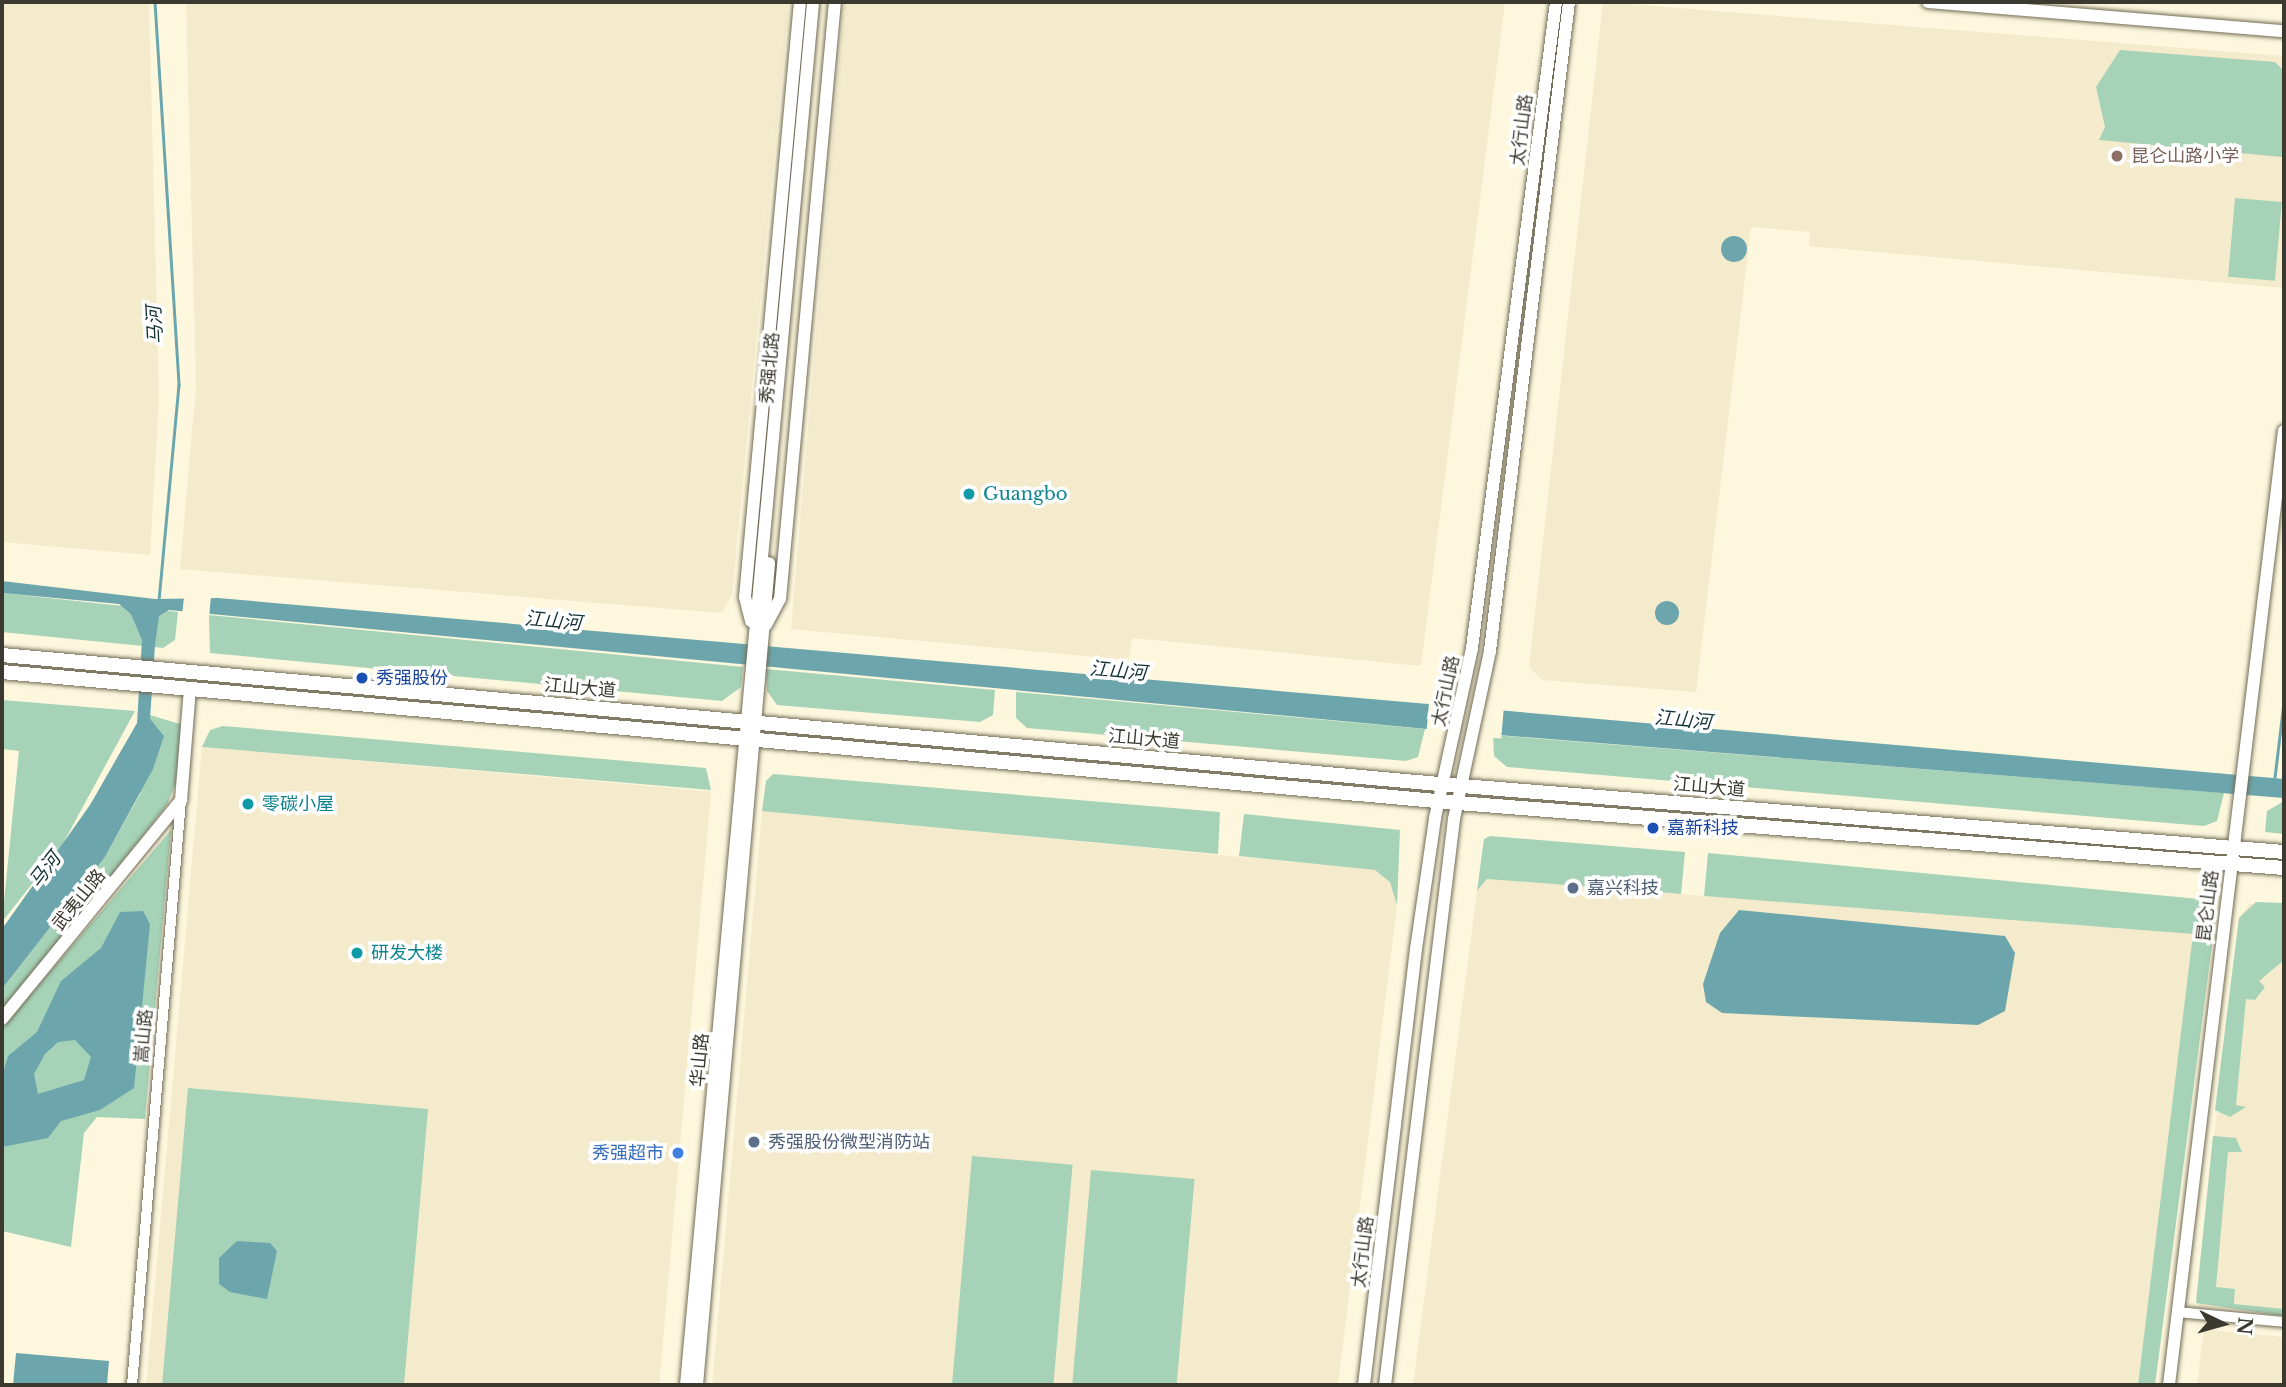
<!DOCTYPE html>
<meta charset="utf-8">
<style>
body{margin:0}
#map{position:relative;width:2286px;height:1387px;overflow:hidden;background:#fdf7de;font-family:"Libre Baskerville","Noto Sans SC",serif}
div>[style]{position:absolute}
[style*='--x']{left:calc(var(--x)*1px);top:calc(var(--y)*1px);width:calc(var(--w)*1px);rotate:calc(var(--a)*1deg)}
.built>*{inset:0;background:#f4ebcc;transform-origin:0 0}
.green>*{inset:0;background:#a6d3b7;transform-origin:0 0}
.water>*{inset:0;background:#6ca6ac}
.round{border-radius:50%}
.pier>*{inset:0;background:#fdf7de;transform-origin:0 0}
.stream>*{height:2.5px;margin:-1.25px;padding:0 1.25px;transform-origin:1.25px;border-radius:1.25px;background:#6ca6ac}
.roads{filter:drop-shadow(0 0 2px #716b56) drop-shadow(0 0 2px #716b56)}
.minor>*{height:10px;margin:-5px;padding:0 5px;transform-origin:5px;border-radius:5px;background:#fff}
.tertiary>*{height:12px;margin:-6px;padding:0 6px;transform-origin:6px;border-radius:6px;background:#fff}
.secondary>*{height:14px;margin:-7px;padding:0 7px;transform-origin:7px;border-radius:7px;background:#fff}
.dots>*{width:19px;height:19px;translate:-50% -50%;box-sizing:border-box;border:4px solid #fff;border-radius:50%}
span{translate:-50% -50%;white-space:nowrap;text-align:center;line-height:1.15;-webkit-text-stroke:7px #fff;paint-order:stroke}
.street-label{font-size:18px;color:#3c3930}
.education-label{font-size:18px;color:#785e54}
.left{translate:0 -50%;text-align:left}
.culture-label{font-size:18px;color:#0d838f}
.transit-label{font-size:18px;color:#164399}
.service-label{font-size:18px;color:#4e5e75}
.shop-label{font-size:18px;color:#366cbe}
.right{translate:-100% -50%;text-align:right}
.water-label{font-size:19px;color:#143235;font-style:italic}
.frame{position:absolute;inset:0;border:4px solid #3c3930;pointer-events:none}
.north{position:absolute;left:2188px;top:1289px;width:70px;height:70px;-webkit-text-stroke:5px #fff;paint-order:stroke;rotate:95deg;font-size:19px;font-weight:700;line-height:28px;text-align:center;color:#3c3930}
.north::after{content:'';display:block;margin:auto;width:24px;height:32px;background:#3c3930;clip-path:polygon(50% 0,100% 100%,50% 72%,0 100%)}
</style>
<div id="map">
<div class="built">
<div style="clip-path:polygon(2px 2px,149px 2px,159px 400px,150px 555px,2px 542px)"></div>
<div style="clip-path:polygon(186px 2px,789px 2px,732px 594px,722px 613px,180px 569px,196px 386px)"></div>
<div style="clip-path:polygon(844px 2px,1505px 2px,1421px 666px,1132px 638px,1129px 660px,791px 629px)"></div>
<div style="clip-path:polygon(1603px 2px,2284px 56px,2284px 288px,1809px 246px,1810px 232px,1751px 227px,1696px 692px,1542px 680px,1529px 667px)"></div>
<div style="left:202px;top:747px;width:511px;height:641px;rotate:5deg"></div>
<div style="clip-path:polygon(762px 811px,1376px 870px,1390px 882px,1397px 905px,1338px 1385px,712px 1385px)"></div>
<div style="clip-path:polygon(1487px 879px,2194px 934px,2138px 1385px,1413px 1385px,1477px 891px)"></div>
<div style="clip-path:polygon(2284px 903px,2284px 1316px,2199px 1306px,2196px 1297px,2239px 918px,2249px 904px)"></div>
<div style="clip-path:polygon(2204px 1329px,2284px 1337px,2284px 1385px,2197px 1385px)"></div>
</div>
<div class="green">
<div style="clip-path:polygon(2120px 50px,2275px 62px,2284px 71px,2282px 157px,2099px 140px,2105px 127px,2096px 87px)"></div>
<div style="left:2235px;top:198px;width:47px;height:79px;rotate:5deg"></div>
<div style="clip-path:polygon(2px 593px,178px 612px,175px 640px,163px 648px,2px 632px)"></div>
<div style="clip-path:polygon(209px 615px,743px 667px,741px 687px,722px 701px,210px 653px)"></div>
<div style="clip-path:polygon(766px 669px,995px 690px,993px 715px,980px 722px,777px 705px,767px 691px)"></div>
<div style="clip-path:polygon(1016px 692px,1425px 729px,1418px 757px,1406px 761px,1027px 728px,1016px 718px)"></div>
<div style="clip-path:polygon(2px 700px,135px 711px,61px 847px,2px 922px,19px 751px,2px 749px)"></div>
<div style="clip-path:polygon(150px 715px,183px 725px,177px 780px,167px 805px,2px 1014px,2px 989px,105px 857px,140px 794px)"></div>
<div style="clip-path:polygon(223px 726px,706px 768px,711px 790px,202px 747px,210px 730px)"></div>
<div style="clip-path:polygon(1493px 735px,2224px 793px,2217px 821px,2204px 826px,1507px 767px,1494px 756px)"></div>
<div style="clip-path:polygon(773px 774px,1220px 812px,1218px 854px,762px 811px,766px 781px)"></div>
<div style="clip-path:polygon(2284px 801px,2284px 834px,2265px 832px,2267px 811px)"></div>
<div style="clip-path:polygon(1244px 814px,1400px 830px,1397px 905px,1390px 882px,1375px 870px,1239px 856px)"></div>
<div style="clip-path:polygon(171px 830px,145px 1119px,97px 1117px,84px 1133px,71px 1247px,2px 1231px,2px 1028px)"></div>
<div style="clip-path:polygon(1490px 836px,1685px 852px,1681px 894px,1487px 879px,1477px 891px,1484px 839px)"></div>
<div style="clip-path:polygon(1708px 853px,2210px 900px,2215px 922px,2155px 1385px,2138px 1385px,2193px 934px,1704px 896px)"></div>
<div style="clip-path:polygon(2256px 902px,2284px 903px,2284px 960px,2259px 981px,2265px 987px,2255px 1000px,2246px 999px,2236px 1105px,2246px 1107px,2230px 1117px,2215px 1110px,2239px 918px)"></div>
<div style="left:188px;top:1088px;width:241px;height:297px;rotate:5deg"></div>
<div style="clip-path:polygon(2213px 1136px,2236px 1138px,2242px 1152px,2228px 1152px,2216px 1287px,2235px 1289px,2234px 1304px,2284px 1309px,2284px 1316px,2196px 1303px)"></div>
<div style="left:972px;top:1156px;width:101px;height:230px;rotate:5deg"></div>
<div style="left:1091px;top:1170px;width:104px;height:216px;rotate:5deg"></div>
</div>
<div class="water">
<div class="round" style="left:1721px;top:236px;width:26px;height:26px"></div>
<div style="clip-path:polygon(2px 581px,155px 599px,218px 598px,2284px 779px,2284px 798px,1437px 730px,169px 610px,159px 616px,155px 645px,150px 719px,164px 736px,153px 769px,105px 857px,2px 989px,2px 929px,90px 805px,137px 723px,142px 640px,131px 614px,119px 604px,2px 593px)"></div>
<div class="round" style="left:1655px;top:601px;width:24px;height:24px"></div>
<div style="clip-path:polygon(1739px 910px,2005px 936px,2015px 953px,2005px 1011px,1978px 1025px,1722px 1013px,1706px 1002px,1703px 984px,1720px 933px)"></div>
<div style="clip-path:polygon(evenodd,143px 911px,150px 924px,134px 1088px,100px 1110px,61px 1121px,48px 1138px,2px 1147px,2px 1076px,8px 1056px,37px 1032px,61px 981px,101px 948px,120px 912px,143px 911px,75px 1040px,91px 1057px,84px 1080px,38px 1094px,34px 1074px,45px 1054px,58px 1042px,75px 1040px)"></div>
<div style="clip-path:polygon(237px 1241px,270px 1243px,277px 1251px,267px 1299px,230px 1292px,219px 1284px,219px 1258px)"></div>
<div style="clip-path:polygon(16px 1353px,109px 1361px,107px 1385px,13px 1385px)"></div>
</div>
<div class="pier">
<div style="clip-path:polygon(211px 595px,209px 619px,182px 616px,184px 597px)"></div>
<div style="left:1429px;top:703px;width:75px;height:29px;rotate:5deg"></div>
</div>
<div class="stream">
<div style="--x:155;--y:2;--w:384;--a:86.4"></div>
<div style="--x:179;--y:385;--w:218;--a:95.3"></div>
<div style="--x:2274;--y:782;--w:85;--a:-83.2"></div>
</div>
<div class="roads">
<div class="minor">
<div style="--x:2177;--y:1312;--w:107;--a:5.3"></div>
<div style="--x:132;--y:1385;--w:587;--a:-85.21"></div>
</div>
<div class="tertiary">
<div style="--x:1928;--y:2;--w:357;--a:4.7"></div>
<div style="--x:751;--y:621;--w:25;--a:-104"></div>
<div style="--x:745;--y:597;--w:598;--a:-84.72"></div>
<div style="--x:766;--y:625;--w:30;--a:-62"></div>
<div style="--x:780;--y:599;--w:600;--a:-84.74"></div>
<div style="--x:2;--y:1019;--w:283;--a:-50.7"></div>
<div style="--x:181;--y:800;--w:111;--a:-85.4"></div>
<div style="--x:686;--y:1385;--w:1389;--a:-84.75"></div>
<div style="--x:697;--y:1385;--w:825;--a:-84.99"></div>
<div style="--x:1364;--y:1385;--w:439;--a:-83.2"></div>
<div style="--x:1416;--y:949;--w:132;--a:-81.7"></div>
<div style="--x:1435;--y:818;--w:174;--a:-77.7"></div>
<div style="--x:1472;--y:648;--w:651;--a:-82.59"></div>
<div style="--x:1385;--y:1385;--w:570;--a:-83.05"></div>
<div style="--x:1454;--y:819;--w:172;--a:-77.9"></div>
<div style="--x:1490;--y:651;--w:654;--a:-83.06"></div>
<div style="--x:2169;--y:1385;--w:961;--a:-83.13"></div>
</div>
<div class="secondary">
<div style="--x:2;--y:655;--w:1466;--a:5.13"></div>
<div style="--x:1462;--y:786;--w:825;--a:4.59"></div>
<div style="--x:2;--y:672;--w:1462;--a:5.14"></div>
<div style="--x:1458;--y:803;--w:829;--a:4.5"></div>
</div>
</div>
<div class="dots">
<div style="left:2117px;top:156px;background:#8d6e63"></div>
<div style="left:969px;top:494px;background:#0f9aa8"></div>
<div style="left:362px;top:678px;background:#1a4fb4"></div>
<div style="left:248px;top:804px;background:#0f9aa8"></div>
<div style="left:1653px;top:828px;background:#1a4fb4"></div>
<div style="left:1573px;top:888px;background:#5c6f8a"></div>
<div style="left:357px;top:953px;background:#0f9aa8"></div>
<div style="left:754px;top:1142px;background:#5c6f8a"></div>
<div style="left:678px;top:1153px;background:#3f7fe0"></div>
</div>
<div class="street-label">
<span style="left:1522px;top:130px;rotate:-83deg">太行山路</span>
<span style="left:770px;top:368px;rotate:-85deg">秀强北路</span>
<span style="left:580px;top:688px;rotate:5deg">江山大道</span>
<span style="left:1446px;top:691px;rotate:-78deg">太行山路</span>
<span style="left:1144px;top:739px;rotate:5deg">江山大道</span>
<span style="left:1709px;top:787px;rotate:5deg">江山大道</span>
<span style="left:79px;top:900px;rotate:-51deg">武夷山路</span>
<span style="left:2208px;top:906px;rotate:-83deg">昆仑山路</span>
<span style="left:144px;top:1036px;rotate:-85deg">嵩山路</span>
<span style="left:700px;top:1060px;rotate:-85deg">华山路</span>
<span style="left:1363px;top:1252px;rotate:-83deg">太行山路</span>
</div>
<div class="education-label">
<span class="left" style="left:2131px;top:156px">昆仑山路小学</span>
</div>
<div class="culture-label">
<span class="left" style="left:983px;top:494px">Guangbo</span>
<span class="left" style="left:262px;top:804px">零碳小屋</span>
<span class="left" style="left:371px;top:953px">研发大楼</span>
</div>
<div class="transit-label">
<span class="left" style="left:376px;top:678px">秀强股份</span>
<span class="left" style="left:1667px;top:828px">嘉新科技</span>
</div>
<div class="service-label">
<span class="left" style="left:1587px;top:888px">嘉兴科技</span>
<span class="left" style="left:768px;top:1142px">秀强股份微型消防站</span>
</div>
<div class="shop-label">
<span class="right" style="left:664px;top:1153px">秀强超市</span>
</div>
<div class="water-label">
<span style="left:155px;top:325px;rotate:-93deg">马河</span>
<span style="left:553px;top:621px;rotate:5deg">江山河</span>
<span style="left:1118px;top:671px;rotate:5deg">江山河</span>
<span style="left:1683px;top:720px;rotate:5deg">江山河</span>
<span style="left:45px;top:870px;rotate:-52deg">马河</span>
</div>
<div class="frame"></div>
<div class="north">N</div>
</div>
